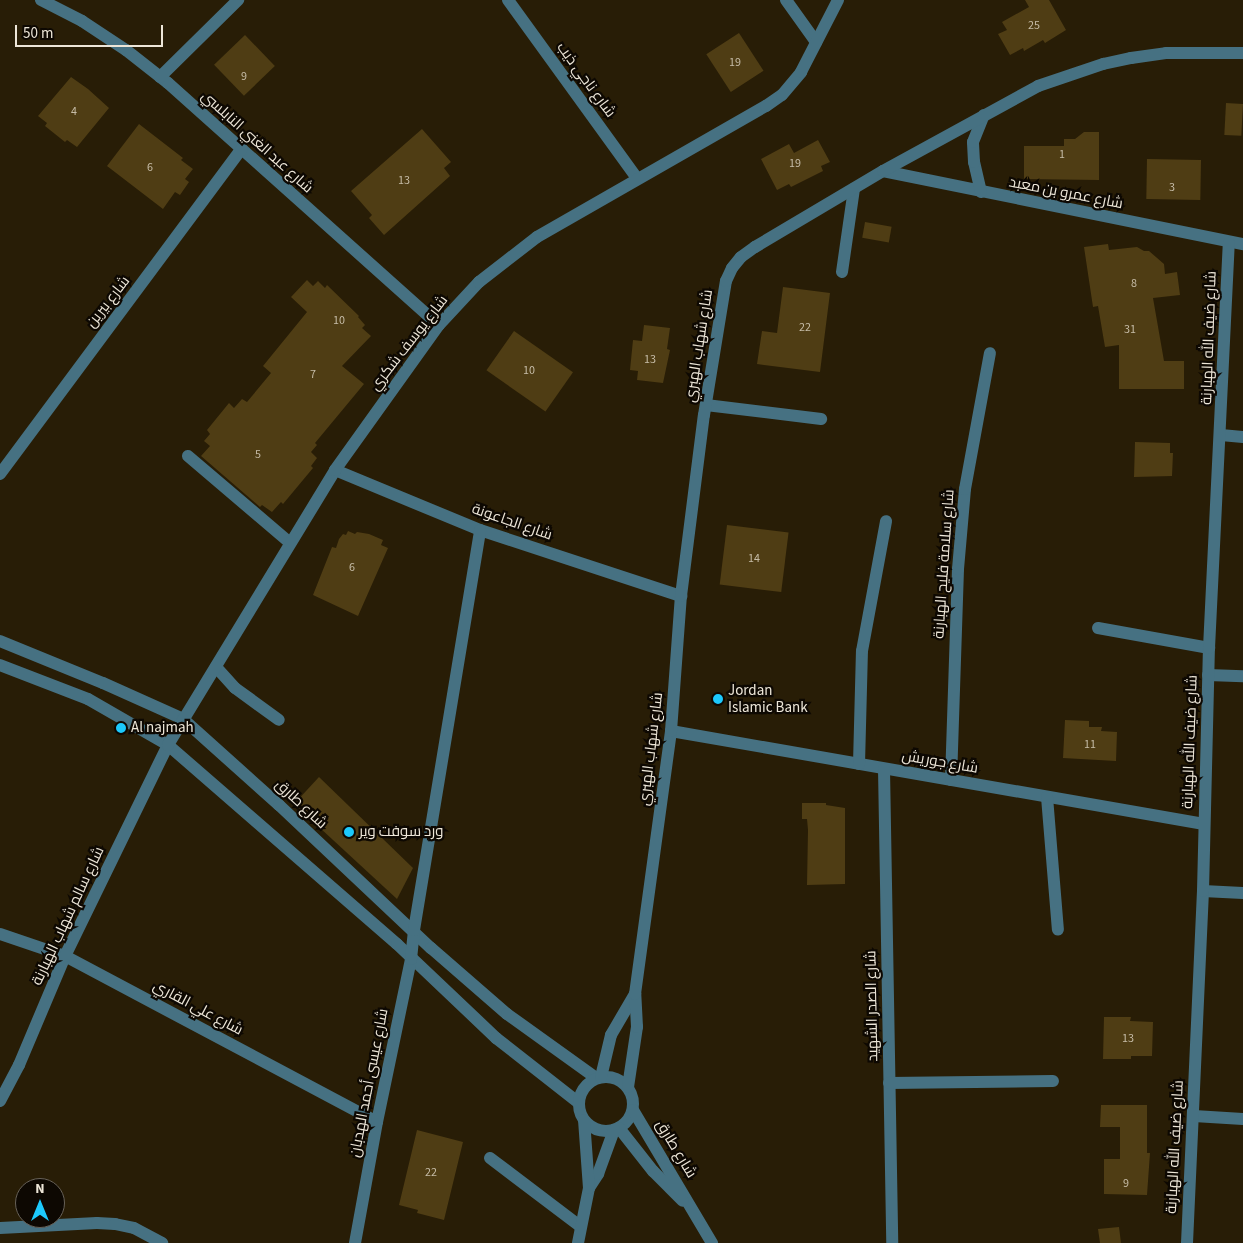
<!DOCTYPE html>
<meta charset="utf-8">
<style>
body{margin:0}
#map{position:relative;width:1243px;height:1243px;overflow:hidden;background:#281d06;font-family:"Source Sans 3",Cairo,sans-serif}
div>[style]{position:absolute}
[style*='--x']{left:calc(var(--x)*1px);top:calc(var(--y)*1px);width:calc(var(--w)*1px);rotate:calc(var(--a)*1deg)}
.building>*{inset:0;background:#4f3d14;transform-origin:0 0}
.minor>*{height:12px;margin:-6px;padding:0 6px;transform-origin:6px;border-radius:6px;background:#467182}
.minor>.ring{margin:-6px;padding:0;box-sizing:content-box;background:none;border:12px solid #467182;border-radius:50%}
.dots>*{width:14px;height:14px;translate:-50% -50%;box-sizing:border-box;border:2px solid #0d0802;border-radius:50%}
span{translate:-50% -50%;white-space:nowrap;text-align:center;line-height:1.15;-webkit-text-stroke:4.5px #0d0802;paint-order:stroke}
.number-label{font-size:12px;color:#c6bca7}
.number-label span{-webkit-text-stroke-width:0}
.street-label{font-size:15px;color:#ede6d8}
.poi-label{font-size:15px;color:#ede6d8}
.left{translate:0 -50%;text-align:left}
.north{position:absolute;left:15px;top:1178px;width:50px;height:50px;box-sizing:border-box;background:#0d0802;border:1px solid #676158;border-radius:50%;rotate:0deg;font-size:14px;font-weight:700;line-height:20px;text-align:center;color:#ede6d8}
.north::after{content:'';display:block;margin:auto;width:18px;height:22px;background:#1cc9fc;clip-path:polygon(50% 0,100% 100%,50% 72%,0 100%)}
.scale{position:absolute;left:15px;top:25px;width:148px;height:22px;box-sizing:border-box;border:2px solid #ede6d8;border-top:0;padding-left:6px;font-size:15px;line-height:18px;white-space:nowrap;color:#ede6d8;-webkit-text-stroke:4px #0d0802;paint-order:stroke}
</style>
<div id="map">
<div class="building">
<div style="clip-path:polygon(1025px 0,1049px 0,1066px 30px,1045px 43px,1043px 40px,1024px 51px,1023px 48px,1010px 55px,998px 34px,1007px 30px,1002px 22px,1029px 7px)"></div>
<div style="left:739px;top:33px;width:45px;height:39px;rotate:57deg"></div>
<div style="left:245px;top:35px;width:43px;height:43px;rotate:46deg"></div>
<div style="clip-path:polygon(71px 77px,88px 89px,109px 108px,77px 147px,67px 140px,65px 142px,45px 126px,47px 123px,38px 116px)"></div>
<div style="left:1226px;top:103px;width:17px;height:32px;rotate:3deg"></div>
<div style="clip-path:polygon(139px 124px,183px 158px,181px 160px,193px 169px,185px 179px,189px 182px,180px 195px,175px 192px,163px 209px,107px 166px)"></div>
<div style="clip-path:polygon(422px 129px,451px 162px,444px 168px,450px 176px,384px 235px,369px 218px,372px 215px,351px 191px)"></div>
<div style="clip-path:polygon(1084px 132px,1099px 132px,1099px 180px,1024px 179px,1024px 146px,1064px 146px,1064px 139px,1075px 139px)"></div>
<div style="clip-path:polygon(818px 140px,830px 162px,821px 166px,823px 171px,791px 187px,789px 184px,777px 190px,761px 159px,789px 144px,794px 153px)"></div>
<div style="left:1147px;top:159px;width:54px;height:40px;rotate:1deg"></div>
<div style="left:865px;top:222px;width:27px;height:16px;rotate:10deg"></div>
<div style="clip-path:polygon(1108px 244px,1109px 250px,1137px 247px,1144px 251px,1149px 251px,1164px 264px,1165px 274px,1177px 272px,1180px 295px,1153px 298px,1164px 361px,1184px 361px,1184px 389px,1119px 389px,1119px 345px,1105px 347px,1098px 306px,1093px 307px,1084px 247px)"></div>
<div style="clip-path:polygon(307px 280px,313px 286px,318px 281px,325px 288px,327px 285px,359px 316px,358px 317px,365px 325px,362px 328px,371px 336px,342px 366px,364px 384px,315px 443px,317px 445px,311px 452px,317px 458px,311px 466px,313px 468px,283px 504px,281px 502px,272px 512px,262px 505px,260px 507px,201px 456px,210px 446px,204px 441px,210px 434px,207px 430px,229px 403px,234px 408px,242px 399px,247px 402px,271px 373px,263px 366px,307px 312px,291px 297px)"></div>
<div style="clip-path:polygon(783px 287px,830px 293px,820px 372px,757px 364px,762px 331px,777px 333px)"></div>
<div style="clip-path:polygon(644px 325px,670px 328px,667px 349px,670px 350px,663px 383px,637px 380px,638px 371px,630px 370px,633px 340px,642px 341px)"></div>
<div style="left:514px;top:331px;width:72px;height:48px;rotate:35deg"></div>
<div style="clip-path:polygon(1135px 442px,1170px 443px,1170px 453px,1173px 453px,1172px 476px,1134px 477px)"></div>
<div style="left:727px;top:525px;width:62px;height:60px;rotate:7deg"></div>
<div style="clip-path:polygon(348px 531px,355px 534px,357px 532px,369px 534px,383px 540px,381px 545px,388px 548px,358px 616px,313px 595px,332px 547px,336px 548px,339px 539px,343px 534px,346px 535px)"></div>
<div style="clip-path:polygon(1065px 720px,1089px 721px,1089px 727px,1102px 727px,1101px 731px,1117px 732px,1116px 761px,1063px 758px)"></div>
<div style="clip-path:polygon(319px 777px,413px 868px,397px 899px,294px 804px)"></div>
<div style="clip-path:polygon(802px 803px,826px 803px,826px 805px,845px 808px,845px 884px,807px 885px,808px 830px,807px 819px,802px 819px)"></div>
<div style="clip-path:polygon(1104px 1017px,1131px 1017px,1130px 1021px,1153px 1022px,1152px 1056px,1131px 1056px,1131px 1059px,1103px 1059px)"></div>
<div style="clip-path:polygon(1101px 1105px,1147px 1105px,1147px 1153px,1150px 1153px,1147px 1195px,1104px 1194px,1104px 1159px,1120px 1159px,1120px 1127px,1100px 1127px)"></div>
<div style="clip-path:polygon(417px 1130px,463px 1142px,444px 1220px,417px 1213px,418px 1210px,399px 1205px)"></div>
<div style="clip-path:polygon(1119px 1227px,1121px 1243px,1100px 1243px,1098px 1229px)"></div>
</div>
<div class="minor">
<div style="--x:41;--y:0;--w:46;--a:27.1"></div>
<div style="--x:82;--y:21;--w:53;--a:33.4"></div>
<div style="--x:126;--y:50;--w:53;--a:38.2"></div>
<div style="--x:168;--y:83;--w:363;--a:41.8"></div>
<div style="--x:508;--y:0;--w:220;--a:54.1"></div>
<div style="--x:786;--y:0;--w:52;--a:54.5"></div>
<div style="--x:160;--y:77;--w:110;--a:-44.6"></div>
<div style="--x:883;--y:171;--w:367;--a:11.5"></div>
<div style="--x:981;--y:192;--w:31;--a:-103"></div>
<div style="--x:974;--y:162;--w:20;--a:-93"></div>
<div style="--x:973;--y:142;--w:29;--a:-68"></div>
<div style="--x:842;--y:272;--w:84;--a:-81.8"></div>
<div style="--x:706;--y:405;--w:116;--a:6.9"></div>
<div style="--x:1221;--y:435;--w:22;--a:5"></div>
<div style="--x:188;--y:456;--w:133;--a:40.4"></div>
<div style="--x:335;--y:470;--w:157;--a:22.5"></div>
<div style="--x:480;--y:530;--w:212;--a:18.2"></div>
<div style="--x:0;--y:474;--w:405;--a:-53.4"></div>
<div style="--x:1098;--y:628;--w:113;--a:10.2"></div>
<div style="--x:0;--y:641;--w:111;--a:22.2"></div>
<div style="--x:103;--y:683;--w:88;--a:24.2"></div>
<div style="--x:183;--y:719;--w:129;--a:41.9"></div>
<div style="--x:279;--y:805;--w:209;--a:43.3"></div>
<div style="--x:431;--y:948;--w:101;--a:41"></div>
<div style="--x:507;--y:1014;--w:110;--a:35.7"></div>
<div style="--x:0;--y:665;--w:94;--a:21.1"></div>
<div style="--x:88;--y:699;--w:92;--a:29.9"></div>
<div style="--x:168;--y:745;--w:303;--a:41"></div>
<div style="--x:397;--y:944;--w:137;--a:43.5"></div>
<div style="--x:496;--y:1038;--w:105;--a:38.1"></div>
<div style="--x:216;--y:667;--w:28;--a:48"></div>
<div style="--x:235;--y:688;--w:54;--a:36"></div>
<div style="--x:1208;--y:675;--w:35;--a:2"></div>
<div style="--x:671;--y:731;--w:541;--a:9.9"></div>
<div style="--x:859;--y:764;--w:113;--a:-88.5"></div>
<div style="--x:862;--y:651;--w:132;--a:-79.5"></div>
<div style="--x:884;--y:769;--w:474;--a:89"></div>
<div style="--x:951;--y:780;--w:211;--a:-88.1"></div>
<div style="--x:958;--y:569;--w:80;--a:-85"></div>
<div style="--x:965;--y:489;--w:138;--a:-79.6"></div>
<div style="--x:1047;--y:797;--w:133;--a:85.3"></div>
<div style="--x:1203;--y:891;--w:40;--a:2.9"></div>
<div style="--x:0;--y:934;--w:69;--a:18.7"></div>
<div style="--x:65;--y:956;--w:353;--a:28"></div>
<div class="ring" style="left:579px;top:1077px;width:42px;height:42px"></div>
<div style="--x:601;--y:1077;--w:43;--a:-76.6"></div>
<div style="--x:611;--y:1035;--w:48;--a:-59.7"></div>
<div style="--x:889;--y:1083;--w:164;--a:-0.7"></div>
<div style="--x:628;--y:1087;--w:61;--a:-81.5"></div>
<div style="--x:637;--y:1027;--w:33;--a:-93"></div>
<div style="--x:635;--y:994;--w:265;--a:-82.2"></div>
<div style="--x:671;--y:731;--w:135;--a:-85.8"></div>
<div style="--x:681;--y:596;--w:182;--a:-82.8"></div>
<div style="--x:704;--y:415;--w:136;--a:-80.7"></div>
<div style="--x:726;--y:281;--w:14;--a:-65"></div>
<div style="--x:732;--y:268;--w:14;--a:-51"></div>
<div style="--x:741;--y:257;--w:17;--a:-36"></div>
<div style="--x:755;--y:247;--w:149;--a:-30.7"></div>
<div style="--x:883;--y:171;--w:177;--a:-28.7"></div>
<div style="--x:1038;--y:86;--w:69;--a:-18.7"></div>
<div style="--x:1103;--y:64;--w:29;--a:-12"></div>
<div style="--x:1131;--y:58;--w:35;--a:-8"></div>
<div style="--x:1166;--y:53;--w:77;--a:0"></div>
<div style="--x:0;--y:1101;--w:41;--a:-62.2"></div>
<div style="--x:19;--y:1065;--w:118;--a:-67.1"></div>
<div style="--x:65;--y:956;--w:235;--a:-64"></div>
<div style="--x:168;--y:745;--w:322;--a:-58.7"></div>
<div style="--x:335;--y:470;--w:178;--a:-54.4"></div>
<div style="--x:439;--y:325;--w:59;--a:-47.1"></div>
<div style="--x:479;--y:282;--w:73;--a:-37.8"></div>
<div style="--x:537;--y:237;--w:264;--a:-29.8"></div>
<div style="--x:766;--y:106;--w:19;--a:-35"></div>
<div style="--x:782;--y:95;--w:30;--a:-50"></div>
<div style="--x:801;--y:72;--w:81;--a:-62.8"></div>
<div style="--x:633;--y:1110;--w:155;--a:59.3"></div>
<div style="--x:1194;--y:1116;--w:49;--a:3.5"></div>
<div style="--x:619;--y:1128;--w:55;--a:51.7"></div>
<div style="--x:653;--y:1171;--w:42;--a:45"></div>
<div style="--x:490;--y:1158;--w:113;--a:37.1"></div>
<div style="--x:589;--y:1188;--w:17;--a:-57"></div>
<div style="--x:598;--y:1174;--w:47;--a:-70"></div>
<div style="--x:0;--y:1228;--w:97;--a:-3"></div>
<div style="--x:97;--y:1223;--w:18;--a:3"></div>
<div style="--x:115;--y:1224;--w:19;--a:12"></div>
<div style="--x:134;--y:1228;--w:32;--a:28"></div>
<div style="--x:355;--y:1243;--w:123;--a:-79.7"></div>
<div style="--x:377;--y:1122;--w:167;--a:-78.2"></div>
<div style="--x:411;--y:959;--w:29;--a:-84"></div>
<div style="--x:414;--y:930;--w:405;--a:-80.6"></div>
<div style="--x:578;--y:1243;--w:56;--a:-78.7"></div>
<div style="--x:589;--y:1188;--w:68;--a:-94.2"></div>
<div style="--x:1187;--y:1243;--w:352;--a:-87.4"></div>
<div style="--x:1203;--y:891;--w:243;--a:-88.6"></div>
<div style="--x:1209;--y:648;--w:405;--a:-87.2"></div>
</div>
<div class="dots">
<div style="left:718px;top:699px;background:#1cc9fc"></div>
<div style="left:121px;top:728px;background:#1cc9fc"></div>
<div style="left:349px;top:832px;background:#1cc9fc"></div>
</div>
<div class="number-label">
<span style="left:1034px;top:26px">25</span>
<span style="left:735px;top:63px">19</span>
<span style="left:244px;top:77px">9</span>
<span style="left:74px;top:112px">4</span>
<span style="left:1062px;top:155px">1</span>
<span style="left:795px;top:164px">19</span>
<span style="left:150px;top:168px">6</span>
<span style="left:404px;top:181px">13</span>
<span style="left:1172px;top:188px">3</span>
<span style="left:1134px;top:284px">8</span>
<span style="left:339px;top:321px">10</span>
<span style="left:805px;top:328px">22</span>
<span style="left:1130px;top:330px">31</span>
<span style="left:650px;top:360px">13</span>
<span style="left:529px;top:371px">10</span>
<span style="left:313px;top:375px">7</span>
<span style="left:258px;top:455px">5</span>
<span style="left:754px;top:559px">14</span>
<span style="left:352px;top:568px">6</span>
<span style="left:1090px;top:745px">11</span>
<span style="left:1128px;top:1039px">13</span>
<span style="left:431px;top:1173px">22</span>
<span style="left:1126px;top:1184px">9</span>
</div>
<div class="street-label">
<span style="left:586px;top:80px;rotate:54deg">شارع ناجي ذيب</span>
<span style="left:257px;top:142px;rotate:42deg">شارع عبد الغني النابلسي</span>
<span style="left:1066px;top:193px;rotate:11deg">شارع عمرو بن معبد</span>
<span style="left:108px;top:302px;rotate:-52deg">شارع بيرين</span>
<span style="left:1209px;top:338px;rotate:-88deg">شارع ضيف الله الهبارنة</span>
<span style="left:409px;top:343px;rotate:-52deg">شارع يوسف شكري</span>
<span style="left:699px;top:346px;rotate:-81deg">شارع شهاب الهبري</span>
<span style="left:512px;top:522px;rotate:19deg">شارع الجاعونة</span>
<span style="left:944px;top:564px;rotate:-86deg">شارع سلامة فليح الهبارنة</span>
<span style="left:1190px;top:742px;rotate:-88deg">شارع ضيف الله الهبارنة</span>
<span style="left:651px;top:749px;rotate:-83deg">شارع شهاب الهبري</span>
<span style="left:940px;top:762px;rotate:10deg">شارع جوريش</span>
<span style="left:301px;top:804px;rotate:43deg">شارع طارق</span>
<span style="left:68px;top:916px;rotate:-65deg">شارع سالم شهاب الهبارنة</span>
<span style="left:872px;top:1006px;rotate:-91deg">شارع الصدر الشهيد</span>
<span style="left:198px;top:1008px;rotate:28deg">شارع علي القاري</span>
<span style="left:369px;top:1083px;rotate:-79deg">شارع عيسى أحمد الهدبان</span>
<span style="left:1175px;top:1147px;rotate:-87deg">شارع ضيف الله الهبارنة</span>
<span style="left:676px;top:1149px;rotate:59deg">شارع طارق</span>
</div>
<div class="poi-label">
<span class="left" style="left:728px;top:699px">Jordan<br>Islamic Bank</span>
<span class="left" style="left:131px;top:728px">Al najmah</span>
<span class="left" style="left:359px;top:832px">ورد سوفت وير</span>
</div>
<div class="north">N</div>
<div class="scale">50 m</div>
</div>
